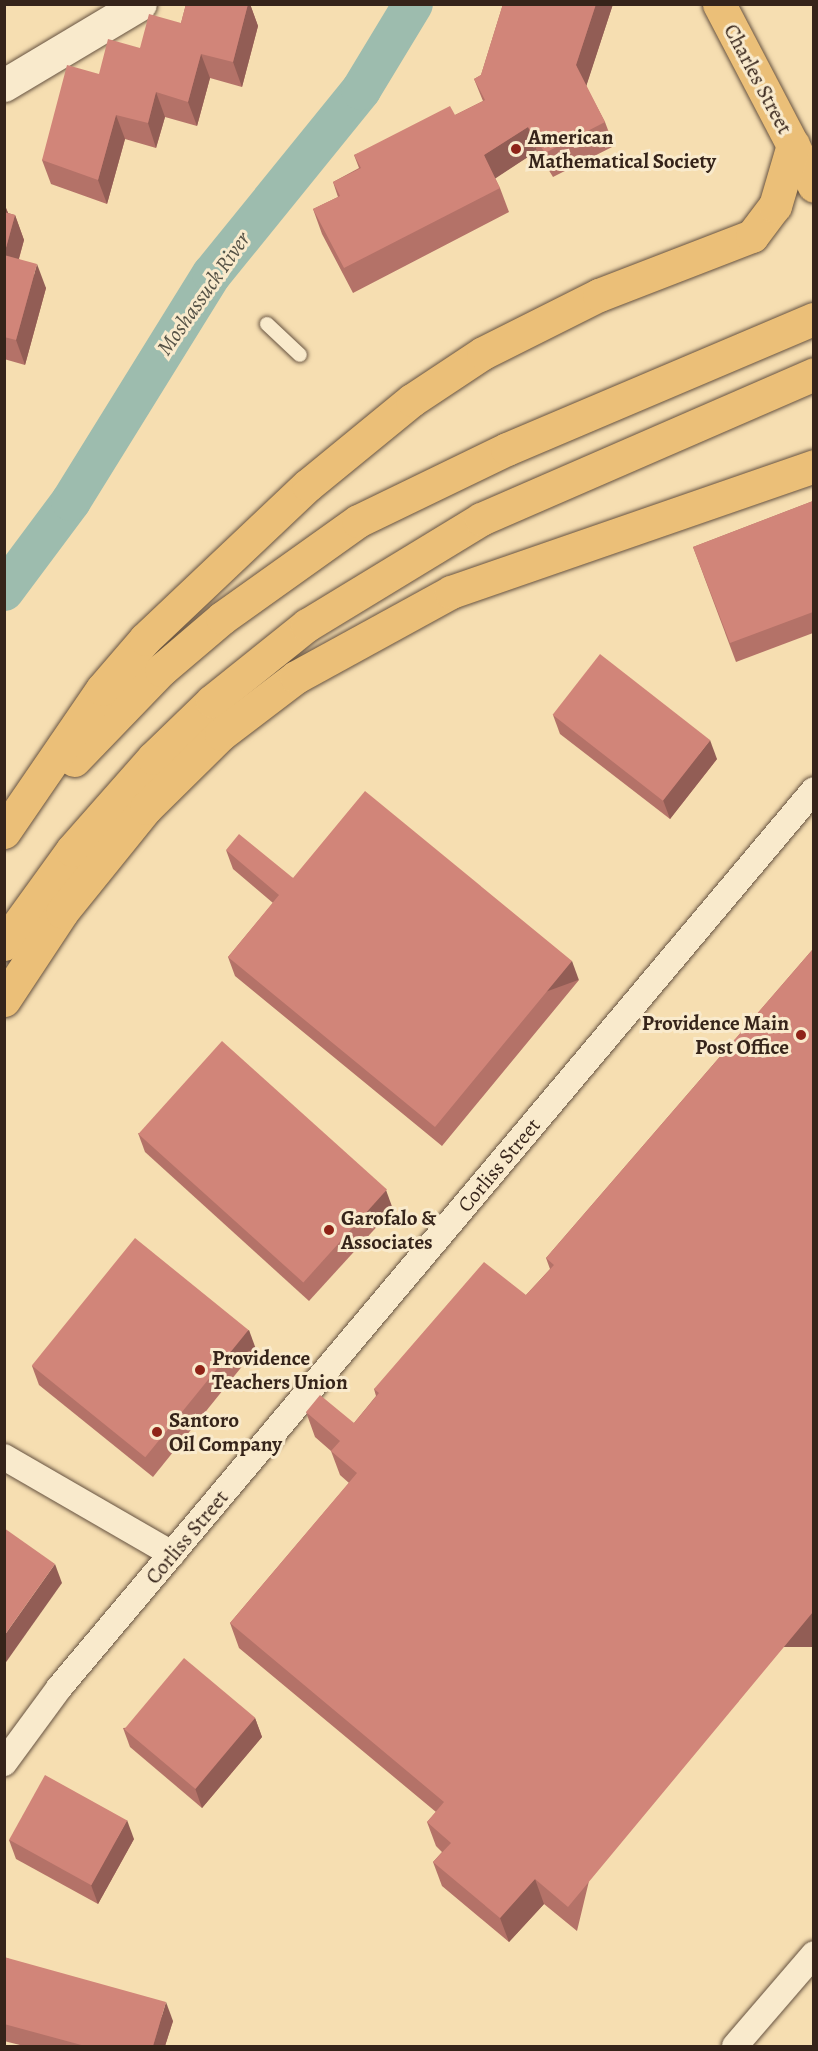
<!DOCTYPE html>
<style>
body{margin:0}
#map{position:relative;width:818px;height:2051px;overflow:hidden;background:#f6deb1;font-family:Alegreya,serif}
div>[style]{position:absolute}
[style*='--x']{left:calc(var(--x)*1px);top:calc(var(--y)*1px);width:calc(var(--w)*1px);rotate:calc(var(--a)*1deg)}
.river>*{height:40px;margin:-20px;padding:0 20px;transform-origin:20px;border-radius:20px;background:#9dbcae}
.roads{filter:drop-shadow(0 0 2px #665240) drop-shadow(0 0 2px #665240)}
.lane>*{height:14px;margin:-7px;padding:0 7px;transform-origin:7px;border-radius:7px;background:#f9eacc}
.street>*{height:26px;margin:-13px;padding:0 13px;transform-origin:13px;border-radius:13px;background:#f9eacc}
.secondary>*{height:33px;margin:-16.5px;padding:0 16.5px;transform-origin:16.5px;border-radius:16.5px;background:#f9eacc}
.primary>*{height:33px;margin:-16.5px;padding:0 16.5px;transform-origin:16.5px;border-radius:16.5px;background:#ebbf78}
.highway>*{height:33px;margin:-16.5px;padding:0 16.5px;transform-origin:16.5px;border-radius:16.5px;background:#ebbf78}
.wall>*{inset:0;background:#b47268}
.shaded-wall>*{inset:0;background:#925d55;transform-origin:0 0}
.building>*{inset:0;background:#d18579;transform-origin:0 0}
.dots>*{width:16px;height:16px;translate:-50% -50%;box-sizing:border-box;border:3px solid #f9eacc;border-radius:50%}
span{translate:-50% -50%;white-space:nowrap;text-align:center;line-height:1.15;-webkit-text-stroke:6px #f9eacc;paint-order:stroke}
.street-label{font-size:21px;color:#36241a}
.poi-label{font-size:21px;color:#36241a;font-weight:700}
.left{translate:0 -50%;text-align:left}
.right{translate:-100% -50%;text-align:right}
.water-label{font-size:22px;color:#555246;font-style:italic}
.frame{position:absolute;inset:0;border:6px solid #36241a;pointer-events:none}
</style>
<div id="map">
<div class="river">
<div style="--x:4;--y:591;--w:112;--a:-53.3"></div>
<div style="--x:71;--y:501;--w:267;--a:-58.2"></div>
<div style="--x:212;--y:274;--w:237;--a:-51"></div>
<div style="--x:361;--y:90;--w:100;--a:-58.8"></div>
</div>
<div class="roads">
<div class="lane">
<div style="--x:267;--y:324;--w:45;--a:43.2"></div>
</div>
<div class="street">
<div style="--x:4;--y:1457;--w:194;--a:30"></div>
<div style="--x:4;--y:1763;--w:93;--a:-53.7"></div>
<div style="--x:59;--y:1688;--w:1173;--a:-49.94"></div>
<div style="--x:735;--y:2046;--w:121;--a:-49.3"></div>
</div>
<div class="secondary">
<div style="--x:4;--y:85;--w:158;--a:-30.8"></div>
</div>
<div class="primary">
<div style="--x:719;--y:4;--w:205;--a:62.4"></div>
</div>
<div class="highway">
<div style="--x:74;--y:760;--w:125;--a:-46"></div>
<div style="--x:161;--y:670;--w:80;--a:-40.4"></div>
<div style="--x:222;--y:618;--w:167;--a:-35.5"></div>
<div style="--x:358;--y:521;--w:165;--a:-25.8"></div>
<div style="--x:507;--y:449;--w:333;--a:-23"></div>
<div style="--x:4;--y:832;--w:173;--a:-55.6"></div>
<div style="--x:102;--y:689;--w:66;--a:-49.3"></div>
<div style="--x:145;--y:639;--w:224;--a:-43.4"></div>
<div style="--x:308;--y:485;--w:134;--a:-39.3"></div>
<div style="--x:412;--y:400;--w:85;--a:-33.5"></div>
<div style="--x:483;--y:353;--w:130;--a:-26.6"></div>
<div style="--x:599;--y:295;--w:164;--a:-21.1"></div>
<div style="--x:752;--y:236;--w:38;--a:-53"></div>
<div style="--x:775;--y:206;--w:64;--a:-73.6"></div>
<div style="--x:4;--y:944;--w:116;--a:-54.1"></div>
<div style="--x:72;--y:850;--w:123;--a:-48.6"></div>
<div style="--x:153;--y:758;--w:82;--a:-44"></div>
<div style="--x:212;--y:701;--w:122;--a:-38.7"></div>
<div style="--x:307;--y:625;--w:204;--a:-31.3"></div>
<div style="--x:481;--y:519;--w:363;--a:-23.5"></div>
<div style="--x:4;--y:1000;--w:105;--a:-56.6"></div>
<div style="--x:62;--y:912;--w:134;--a:-51.1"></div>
<div style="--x:146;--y:808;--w:105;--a:-44.6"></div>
<div style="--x:221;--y:734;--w:94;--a:-37.2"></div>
<div style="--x:296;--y:677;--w:177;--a:-28.7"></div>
<div style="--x:451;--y:592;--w:384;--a:-19.1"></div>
</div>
</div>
<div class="wall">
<div style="clip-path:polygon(186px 4px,250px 4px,258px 26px,242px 87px,210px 78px,197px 126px,165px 117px,156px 148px,125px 139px,107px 204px,51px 184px,42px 160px,140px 48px,181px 23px)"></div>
<div style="clip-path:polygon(503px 4px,613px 4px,586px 86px,605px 122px,614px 146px,553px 177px,537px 151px,495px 178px,500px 188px,509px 212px,353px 293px,322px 234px,313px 209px,338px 197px,333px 182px,359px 168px,354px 155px,455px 115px,483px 101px,474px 79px,481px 75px)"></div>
<div style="clip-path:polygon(4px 203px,8px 213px,15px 215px,24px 240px,19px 259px,46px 288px,25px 365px,4px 359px)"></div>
<div style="clip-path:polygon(813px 501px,813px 633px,736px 662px,693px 547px)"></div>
<div style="clip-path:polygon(553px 715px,717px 759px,670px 819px,560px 734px)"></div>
<div style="clip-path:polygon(226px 850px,293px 878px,579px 980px,442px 1146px,235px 976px,228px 957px,273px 903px,233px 869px)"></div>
<div style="clip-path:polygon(813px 949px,577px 1931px,544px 1904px,509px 1942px,442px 1886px,433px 1862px,442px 1852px,436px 1846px,427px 1822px,436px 1812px,239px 1648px,230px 1623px,349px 1483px,340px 1475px,331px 1451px,315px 1437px,306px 1412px,354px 1423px,376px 1396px,374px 1389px,526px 1295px,550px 1269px,546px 1258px)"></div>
<div style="clip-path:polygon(138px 1133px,393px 1209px,309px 1301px,145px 1152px)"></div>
<div style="clip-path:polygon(256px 1349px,153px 1477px,39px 1385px,32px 1366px)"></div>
<div style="clip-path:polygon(255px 1718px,262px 1737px,202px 1808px,130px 1747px,123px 1728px)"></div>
<div style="clip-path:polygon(134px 1839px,98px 1904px,16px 1859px,9px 1840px)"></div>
<div style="clip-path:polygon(4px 1957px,173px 2021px,165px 2046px,24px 2046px,4px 2041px)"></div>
</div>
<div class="shaded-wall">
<div style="clip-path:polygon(248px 4px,250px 4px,258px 26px,242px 87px,233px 62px)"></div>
<div style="clip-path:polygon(596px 4px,613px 4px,585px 90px,576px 65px)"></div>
<div style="clip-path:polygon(201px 54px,210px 78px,197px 126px,188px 102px)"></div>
<div style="clip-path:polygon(156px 92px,165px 117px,156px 148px,148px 123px)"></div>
<div style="clip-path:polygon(116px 115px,125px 139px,107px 204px,98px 180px)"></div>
<div style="clip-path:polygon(528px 127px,537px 151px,493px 180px,484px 155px)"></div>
<div style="clip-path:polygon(4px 203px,12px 223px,4px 223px)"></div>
<div style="clip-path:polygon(15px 215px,24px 240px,13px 279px,4px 255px)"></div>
<div style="clip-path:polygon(37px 264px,46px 288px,25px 365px,16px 340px)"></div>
<div style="clip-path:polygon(710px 740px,717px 759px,670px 819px,663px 800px)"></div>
<div style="left:572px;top:961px;width:20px;height:215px;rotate:70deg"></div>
<div style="left:386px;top:1190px;width:20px;height:125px;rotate:70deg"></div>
<div style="left:249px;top:1330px;width:20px;height:164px;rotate:70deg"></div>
<div style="clip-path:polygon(55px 1564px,62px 1583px,4px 1665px,4px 1636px)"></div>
<div style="left:813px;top:1612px;width:35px;height:383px;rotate:90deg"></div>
<div style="clip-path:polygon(255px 1718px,262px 1737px,202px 1808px,195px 1788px)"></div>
<div style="clip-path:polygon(127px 1820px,134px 1839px,98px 1904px,91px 1885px)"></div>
<div style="clip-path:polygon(535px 1879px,544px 1904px,509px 1942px,500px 1918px)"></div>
<div style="clip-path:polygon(166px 2002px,173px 2021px,165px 2046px,153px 2046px)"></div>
</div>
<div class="building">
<div style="clip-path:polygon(186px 4px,248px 4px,233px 62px,201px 54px,188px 102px,156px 92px,148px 123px,116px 115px,98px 180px,42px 160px,67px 65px,99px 74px,108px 39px,140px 48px,149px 14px,181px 23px)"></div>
<div style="clip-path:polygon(503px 4px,596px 4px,576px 65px,605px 122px,545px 153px,528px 127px,484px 155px,500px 188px,344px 268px,313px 209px,340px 196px,333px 182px,361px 168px,354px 155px,450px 106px,455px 115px,485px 100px,474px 79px,481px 75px)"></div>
<div style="clip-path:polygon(4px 212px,15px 215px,4px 255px)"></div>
<div style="clip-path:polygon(4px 255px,37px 264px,16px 340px,4px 337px)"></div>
<div style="clip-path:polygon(813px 501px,813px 612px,730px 643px,693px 547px)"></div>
<div style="left:600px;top:654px;width:140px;height:77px;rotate:38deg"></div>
<div style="clip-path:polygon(365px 791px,572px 961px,435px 1127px,228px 957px,279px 895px,226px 850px,239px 834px,293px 878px)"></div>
<div style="clip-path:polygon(813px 949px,813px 1612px,568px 1907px,535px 1879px,500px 1918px,433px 1862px,451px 1843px,427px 1822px,444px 1802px,230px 1623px,357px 1473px,331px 1451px,340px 1441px,306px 1412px,320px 1395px,354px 1423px,379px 1393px,374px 1389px,484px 1262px,526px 1295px,554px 1265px,546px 1258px)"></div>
<div style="left:222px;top:1041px;width:222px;height:125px;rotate:42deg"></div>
<div style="left:135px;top:1238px;width:146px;height:164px;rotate:39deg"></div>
<div style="clip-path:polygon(4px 1528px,55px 1564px,4px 1636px)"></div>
<div style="left:184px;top:1658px;width:93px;height:93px;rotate:40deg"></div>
<div style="left:45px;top:1775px;width:94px;height:74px;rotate:29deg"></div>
<div style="clip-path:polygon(4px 1957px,166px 2002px,153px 2046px,85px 2046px,4px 2024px)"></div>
</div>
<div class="dots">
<div style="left:516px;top:149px;background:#8f2418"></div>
<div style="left:801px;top:1035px;background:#8f2418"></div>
<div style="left:329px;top:1230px;background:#8f2418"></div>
<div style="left:200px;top:1370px;background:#8f2418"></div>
<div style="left:157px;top:1432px;background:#8f2418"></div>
</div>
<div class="street-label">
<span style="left:758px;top:79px;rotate:62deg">Charles Street</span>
<span style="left:499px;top:1165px;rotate:-50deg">Corliss Street</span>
<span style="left:187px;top:1537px;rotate:-50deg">Corliss Street</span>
</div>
<div class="poi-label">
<span class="left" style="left:528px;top:149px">American<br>Mathematical Society</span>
<span class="right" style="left:789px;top:1035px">Providence Main<br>Post Office</span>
<span class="left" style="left:341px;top:1230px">Garofalo &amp;<br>Associates</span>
<span class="left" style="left:212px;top:1370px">Providence<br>Teachers Union</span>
<span class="left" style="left:169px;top:1432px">Santoro<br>Oil Company</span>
</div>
<div class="water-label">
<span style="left:204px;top:294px;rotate:-55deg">Moshassuck River</span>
</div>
<div class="frame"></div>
</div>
